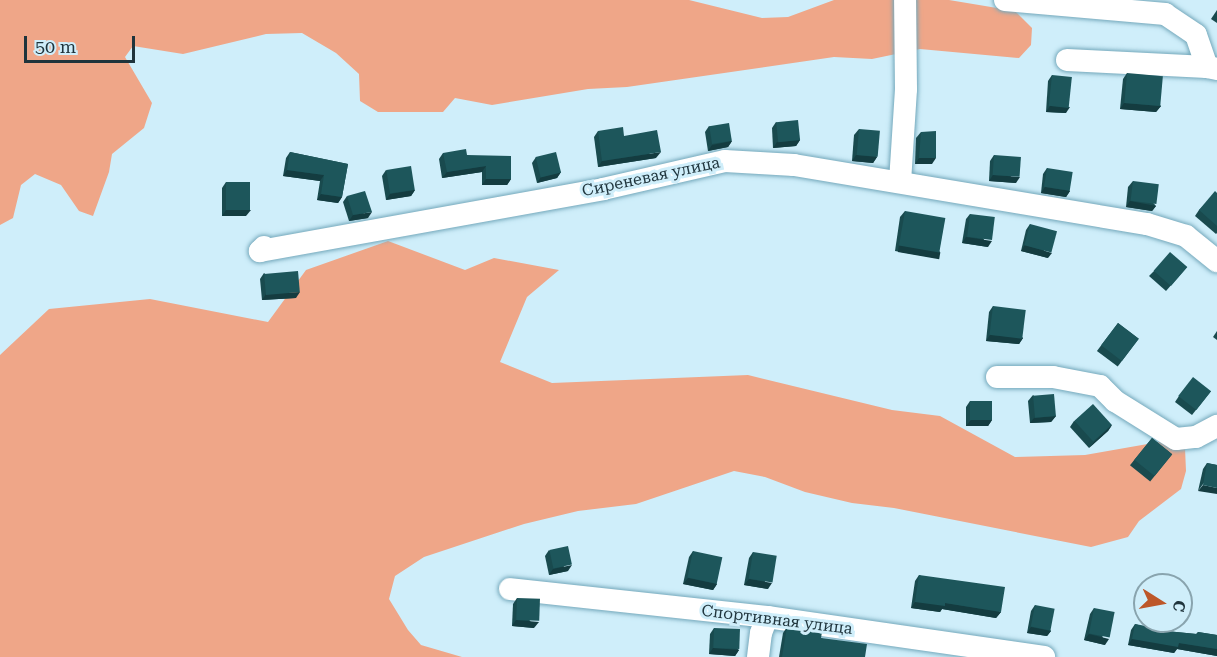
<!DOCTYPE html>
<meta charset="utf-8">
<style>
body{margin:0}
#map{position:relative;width:1217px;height:657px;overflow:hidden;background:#cfeefa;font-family:"Roboto Serif",serif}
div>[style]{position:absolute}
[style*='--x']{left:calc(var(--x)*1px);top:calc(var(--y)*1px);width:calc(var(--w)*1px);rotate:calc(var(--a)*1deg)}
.forest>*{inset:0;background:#efa688}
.roads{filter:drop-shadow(0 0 2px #74a8bb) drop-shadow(0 0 2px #74a8bb)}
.minor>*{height:22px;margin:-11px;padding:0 11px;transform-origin:11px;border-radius:11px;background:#fff}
.wall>*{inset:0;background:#194a4e;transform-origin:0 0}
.shaded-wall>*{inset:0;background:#143c40;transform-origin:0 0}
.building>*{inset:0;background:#1d565b;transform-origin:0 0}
span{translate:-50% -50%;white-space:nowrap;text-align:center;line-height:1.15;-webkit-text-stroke:6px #cfeefa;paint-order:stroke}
.street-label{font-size:16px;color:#1f343c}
.north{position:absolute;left:1133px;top:573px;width:60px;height:60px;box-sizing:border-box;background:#cfeefa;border:2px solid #89a4ae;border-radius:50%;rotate:101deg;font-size:16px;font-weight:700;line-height:24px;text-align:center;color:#1f343c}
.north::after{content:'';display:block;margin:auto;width:21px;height:27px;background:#bd5729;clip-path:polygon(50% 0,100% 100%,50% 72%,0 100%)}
.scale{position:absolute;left:24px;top:36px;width:111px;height:27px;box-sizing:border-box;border:3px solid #1f343c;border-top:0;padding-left:8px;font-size:18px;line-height:21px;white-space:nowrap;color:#1f343c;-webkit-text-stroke:4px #cfeefa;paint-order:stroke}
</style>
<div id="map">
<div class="forest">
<div style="clip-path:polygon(0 0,689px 0,762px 18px,788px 17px,834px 0,949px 0,1015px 11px,1032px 28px,1031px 45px,1019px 58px,920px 49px,872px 59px,834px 57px,627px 87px,588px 89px,492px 105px,455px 98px,443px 112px,378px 112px,360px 101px,359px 74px,336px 53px,302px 33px,266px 34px,183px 54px,133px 46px,125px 57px,152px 103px,144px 128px,112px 154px,109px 172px,93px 216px,79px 211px,61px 185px,35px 174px,21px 185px,13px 218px,0 225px)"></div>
<div style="clip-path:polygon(388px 241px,465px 270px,494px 258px,559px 270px,527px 297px,500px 362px,552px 383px,748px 375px,892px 410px,940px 416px,1015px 457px,1085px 455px,1176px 439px,1185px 448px,1186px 471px,1181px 489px,1139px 521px,1128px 537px,1091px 547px,894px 508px,852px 503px,805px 492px,765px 477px,734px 471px,636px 504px,578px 511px,524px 524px,424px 557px,395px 576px,389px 599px,408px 630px,421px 645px,462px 657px,0 657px,0 355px,49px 309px,150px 299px,268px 322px,306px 270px)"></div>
</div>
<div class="roads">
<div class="minor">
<div style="--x:1005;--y:0;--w:161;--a:5"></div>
<div style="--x:1165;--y:14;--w:37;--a:34"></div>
<div style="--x:1196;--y:35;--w:34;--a:71"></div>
<div style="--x:1207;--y:67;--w:10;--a:11"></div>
<div style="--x:1067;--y:60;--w:140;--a:2.9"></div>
<div style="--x:900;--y:182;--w:93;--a:-86.3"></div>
<div style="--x:906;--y:89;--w:89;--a:-90.6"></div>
<div style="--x:264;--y:247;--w:6;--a:135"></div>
<div style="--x:260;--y:251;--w:349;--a:-10.2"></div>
<div style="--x:603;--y:189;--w:125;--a:-12.9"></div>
<div style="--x:725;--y:161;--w:69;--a:3.3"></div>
<div style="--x:794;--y:165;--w:358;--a:9.5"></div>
<div style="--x:1147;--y:224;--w:41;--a:17.1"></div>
<div style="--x:1186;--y:236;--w:40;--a:39"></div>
<div style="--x:997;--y:377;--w:56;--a:0"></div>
<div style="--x:1053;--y:377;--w:48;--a:10.8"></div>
<div style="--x:1100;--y:386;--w:21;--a:45"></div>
<div style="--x:1115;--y:401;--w:72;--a:31.9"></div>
<div style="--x:1176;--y:439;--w:20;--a:-6"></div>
<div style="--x:1196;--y:437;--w:24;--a:-28"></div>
<div style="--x:510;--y:589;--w:259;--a:6.2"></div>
<div style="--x:767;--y:617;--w:280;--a:8.2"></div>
<div style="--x:758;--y:657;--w:24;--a:-83"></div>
<div style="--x:761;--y:633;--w:17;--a:-69"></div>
</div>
</div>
<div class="wall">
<div style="clip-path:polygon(1217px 10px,1217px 23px,1211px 19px)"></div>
<div style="clip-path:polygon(1127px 73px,1161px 106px,1156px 112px,1120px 109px,1123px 79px)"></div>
<div style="clip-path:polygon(1052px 75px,1066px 113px,1046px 112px,1048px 81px)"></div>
<div style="clip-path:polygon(776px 122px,800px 140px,796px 146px,773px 148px,772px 128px)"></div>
<div style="clip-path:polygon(709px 126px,732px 141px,728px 147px,708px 151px,705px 132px)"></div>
<div style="clip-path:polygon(859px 129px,877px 157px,873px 163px,852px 161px,854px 135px)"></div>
<div style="clip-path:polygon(598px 131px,624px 136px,656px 158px,598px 167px,594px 137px)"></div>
<div style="clip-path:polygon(921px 132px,932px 164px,915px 164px,916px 138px)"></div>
<div style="clip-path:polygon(290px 152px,348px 164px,342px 197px,338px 203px,317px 200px,320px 181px,283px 176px,286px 158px)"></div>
<div style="clip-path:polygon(443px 153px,467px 155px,511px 179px,507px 185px,482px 185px,482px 172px,442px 178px,439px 159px)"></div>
<div style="clip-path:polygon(994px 155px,1016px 183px,989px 181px,990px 161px)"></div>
<div style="clip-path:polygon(536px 157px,561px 172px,557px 178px,537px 183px,532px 163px)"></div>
<div style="clip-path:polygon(1047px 168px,1070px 191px,1066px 197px,1041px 193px,1043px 174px)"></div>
<div style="clip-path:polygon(386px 170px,415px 190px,411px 196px,386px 200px,382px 176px)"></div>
<div style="clip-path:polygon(1133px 181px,1156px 206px,1152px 211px,1126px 207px,1128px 187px)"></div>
<div style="clip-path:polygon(226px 182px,246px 216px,222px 216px,222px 188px)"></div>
<div style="clip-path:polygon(1217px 193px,1217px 233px,1216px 234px,1195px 216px,1199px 210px)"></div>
<div style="clip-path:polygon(347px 196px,368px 218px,349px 221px,343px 202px)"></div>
<div style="clip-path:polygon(905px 211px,940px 252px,936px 258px,895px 251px,900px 217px)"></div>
<div style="clip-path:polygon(970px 214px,988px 247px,962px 243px,966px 219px)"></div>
<div style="clip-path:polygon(1030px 224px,1048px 258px,1021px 251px,1026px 230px)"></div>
<div style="clip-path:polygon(1187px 267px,1166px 291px,1149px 276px,1154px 271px)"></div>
<div style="clip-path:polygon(264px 273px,296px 298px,262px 300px,260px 279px)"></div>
<div style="clip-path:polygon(993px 306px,1023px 338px,1019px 344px,986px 341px,989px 312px)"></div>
<div style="left:1118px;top:323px;width:26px;height:35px;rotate:37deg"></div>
<div style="clip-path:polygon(1217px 331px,1217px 340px,1213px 337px)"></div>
<div style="clip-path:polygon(1211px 391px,1192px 415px,1175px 402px,1179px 396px)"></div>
<div style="clip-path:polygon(1033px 395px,1056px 416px,1051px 422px,1030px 423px,1028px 401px)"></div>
<div style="clip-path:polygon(970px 401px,992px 420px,988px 426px,966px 426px,966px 407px)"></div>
<div style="clip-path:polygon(1074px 421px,1112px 425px,1108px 431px,1089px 448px,1070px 427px)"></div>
<div style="left:1152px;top:438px;width:26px;height:35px;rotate:39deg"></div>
<div style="clip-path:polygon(1207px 463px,1217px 465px,1198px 491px,1203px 469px)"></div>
<div style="clip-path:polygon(549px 550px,568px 571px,549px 575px,545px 556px)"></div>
<div style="clip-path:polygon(693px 551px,717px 584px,713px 590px,683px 584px,689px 557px)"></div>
<div style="clip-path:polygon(753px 552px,768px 589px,744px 585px,749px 558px)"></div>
<div style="clip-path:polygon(919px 575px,1001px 612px,996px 618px,942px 609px,940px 612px,911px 608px,915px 581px)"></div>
<div style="clip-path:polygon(517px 598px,534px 628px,512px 626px,513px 604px)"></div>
<div style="clip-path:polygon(1035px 605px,1051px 631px,1047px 636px,1027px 633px,1031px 611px)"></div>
<div style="clip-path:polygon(1094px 608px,1105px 645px,1084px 640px,1090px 614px)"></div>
<div style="clip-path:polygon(1135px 624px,1156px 630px,1196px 634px,1198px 632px,1217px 635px,1217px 656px,1177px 649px,1174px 653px,1128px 645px,1131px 630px)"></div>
<div style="clip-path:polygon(787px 627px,821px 638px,865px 657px,779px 657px,783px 633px)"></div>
<div style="clip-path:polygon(714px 628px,739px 650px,735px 656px,709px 654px,710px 634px)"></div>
</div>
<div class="shaded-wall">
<div style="clip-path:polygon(1124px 103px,1161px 106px,1156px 112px,1120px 109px)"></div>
<div style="clip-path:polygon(1050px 106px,1070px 107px,1066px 113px,1046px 112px)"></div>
<div style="clip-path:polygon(800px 140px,796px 146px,773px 148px,777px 142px)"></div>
<div style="clip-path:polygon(732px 141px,728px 147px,708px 151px,712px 145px)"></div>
<div style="clip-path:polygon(661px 152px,656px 158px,598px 167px,602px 161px)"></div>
<div style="clip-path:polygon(856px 155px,877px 157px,873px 163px,852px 161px)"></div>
<div style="clip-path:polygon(919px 158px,936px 158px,932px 164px,915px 164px)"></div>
<div style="clip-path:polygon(486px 166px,482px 172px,442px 178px,447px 172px)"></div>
<div style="clip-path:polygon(287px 170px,324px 175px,320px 181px,283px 176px)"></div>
<div style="clip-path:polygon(561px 172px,557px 178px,537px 183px,541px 177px)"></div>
<div style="clip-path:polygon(993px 175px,1020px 177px,1016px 183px,989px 181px)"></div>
<div style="clip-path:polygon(486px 179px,511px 179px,507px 185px,482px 185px)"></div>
<div style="clip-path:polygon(1045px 187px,1070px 191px,1066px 197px,1041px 193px)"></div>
<div style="clip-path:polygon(415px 190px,411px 196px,386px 200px,390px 194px)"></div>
<div style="clip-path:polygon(321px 194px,342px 197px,338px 203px,317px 200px)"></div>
<div style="clip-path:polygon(1130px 201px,1156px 206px,1152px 211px,1126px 207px)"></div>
<div style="clip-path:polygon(226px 210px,251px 210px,246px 216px,222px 216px)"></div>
<div style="clip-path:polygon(372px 212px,368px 218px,349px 221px,353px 215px)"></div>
<div style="clip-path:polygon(966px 237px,992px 241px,988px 247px,962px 243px)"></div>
<div style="left:899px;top:245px;width:42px;height:7px;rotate:10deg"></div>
<div style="clip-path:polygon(1025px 245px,1052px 253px,1048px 258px,1021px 251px)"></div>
<div style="clip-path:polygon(300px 292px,296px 298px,262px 300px,266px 294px)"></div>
<div style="clip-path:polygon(990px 335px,1023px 338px,1019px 344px,986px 341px)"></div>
<div style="clip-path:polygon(1056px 416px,1051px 422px,1030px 423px,1034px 418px)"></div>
<div style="clip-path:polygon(971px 420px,992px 420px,988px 426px,966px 426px)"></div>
<div style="clip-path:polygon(1112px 425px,1108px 431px,1089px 448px,1094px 442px)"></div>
<div style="clip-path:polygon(1203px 485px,1217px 488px,1217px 494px,1198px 491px)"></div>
<div style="clip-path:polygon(572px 565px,568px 571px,549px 575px,553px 569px)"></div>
<div style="clip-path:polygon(688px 578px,717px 584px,713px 590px,683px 584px)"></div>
<div style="clip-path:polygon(749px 579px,772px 583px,768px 589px,744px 585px)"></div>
<div style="clip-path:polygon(915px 602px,945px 603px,1001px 612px,996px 618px,942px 609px,940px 612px,911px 608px)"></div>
<div style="clip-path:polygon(516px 620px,539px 622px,534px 628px,512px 626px)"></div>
<div style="clip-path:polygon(1031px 627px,1051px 631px,1047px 636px,1027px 633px)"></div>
<div style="clip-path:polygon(1089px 634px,1109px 639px,1105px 645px,1084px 640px)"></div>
<div style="clip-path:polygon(1132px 639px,1179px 643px,1217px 649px,1217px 656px,1177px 649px,1174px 653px,1128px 645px)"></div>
<div style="clip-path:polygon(713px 648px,739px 650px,735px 656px,709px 654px)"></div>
</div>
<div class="building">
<div style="left:1127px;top:73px;width:36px;height:30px;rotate:5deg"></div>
<div style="left:1052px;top:75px;width:20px;height:31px;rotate:6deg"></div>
<div style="left:798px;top:120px;width:20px;height:22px;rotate:84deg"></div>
<div style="left:729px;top:123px;width:18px;height:20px;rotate:81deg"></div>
<div style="clip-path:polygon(623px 127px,624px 136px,657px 130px,661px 152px,602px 161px,598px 131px)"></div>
<div style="left:859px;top:129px;width:21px;height:26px;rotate:5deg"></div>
<div style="clip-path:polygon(936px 131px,936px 158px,919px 158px,921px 132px)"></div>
<div style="clip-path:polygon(466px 149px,467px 155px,511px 156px,511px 179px,486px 179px,486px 166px,447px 172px,443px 153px)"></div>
<div style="clip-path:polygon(290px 152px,348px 164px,342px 197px,321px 194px,324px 175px,287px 170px)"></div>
<div style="left:556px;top:152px;width:21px;height:21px;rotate:76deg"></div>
<div style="left:994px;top:155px;width:27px;height:20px;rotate:4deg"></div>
<div style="left:411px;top:166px;width:24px;height:25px;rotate:81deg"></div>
<div style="left:1047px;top:168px;width:26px;height:19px;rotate:9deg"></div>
<div style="left:1133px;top:181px;width:26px;height:20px;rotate:7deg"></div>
<div style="left:226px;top:182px;width:24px;height:28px"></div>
<div style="clip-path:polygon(365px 191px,372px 212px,353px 215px,347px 196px)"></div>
<div style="clip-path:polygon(1215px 191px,1217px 193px,1217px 226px,1199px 210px)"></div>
<div style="left:905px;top:211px;width:41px;height:35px;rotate:10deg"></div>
<div style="left:970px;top:214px;width:25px;height:23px;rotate:7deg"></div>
<div style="left:1030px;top:224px;width:28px;height:22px;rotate:15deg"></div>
<div style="left:1170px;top:252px;width:23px;height:25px;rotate:41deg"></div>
<div style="left:298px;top:271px;width:21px;height:34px;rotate:85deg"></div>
<div style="left:993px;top:306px;width:33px;height:29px;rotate:7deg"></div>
<div style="left:1118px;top:323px;width:26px;height:28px;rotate:37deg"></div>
<div style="left:1193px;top:377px;width:23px;height:24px;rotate:38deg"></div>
<div style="left:1054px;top:394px;width:22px;height:21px;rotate:85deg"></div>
<div style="left:970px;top:401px;width:22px;height:19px"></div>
<div style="left:1093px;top:404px;width:28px;height:25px;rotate:48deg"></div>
<div style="left:1152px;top:438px;width:26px;height:28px;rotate:39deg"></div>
<div style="clip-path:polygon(1207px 463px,1217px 465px,1217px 488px,1203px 485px)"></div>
<div style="left:568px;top:546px;width:19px;height:19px;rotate:78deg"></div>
<div style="left:693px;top:551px;width:30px;height:27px;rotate:12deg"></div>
<div style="left:753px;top:552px;width:24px;height:27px;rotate:9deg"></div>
<div style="clip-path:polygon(919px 575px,1005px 587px,1001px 612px,945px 603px,945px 606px,915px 602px)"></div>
<div style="left:517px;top:598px;width:23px;height:22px;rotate:2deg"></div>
<div style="left:1035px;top:605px;width:20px;height:22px;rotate:11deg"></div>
<div style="left:1094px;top:608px;width:21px;height:26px;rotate:11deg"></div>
<div style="clip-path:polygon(1135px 624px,1156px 628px,1156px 630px,1197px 634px,1198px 632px,1217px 635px,1217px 649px,1179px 643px,1178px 647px,1132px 639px)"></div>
<div style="clip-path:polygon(787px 627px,822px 632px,821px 638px,867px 644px,865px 657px,782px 657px)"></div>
<div style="left:714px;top:628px;width:26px;height:20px;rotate:2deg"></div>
</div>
<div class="street-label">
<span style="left:651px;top:177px;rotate:-12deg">Сиреневая улица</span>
<span style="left:777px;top:620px;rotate:7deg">Спортивная улица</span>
</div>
<div class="north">С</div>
<div class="scale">50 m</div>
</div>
